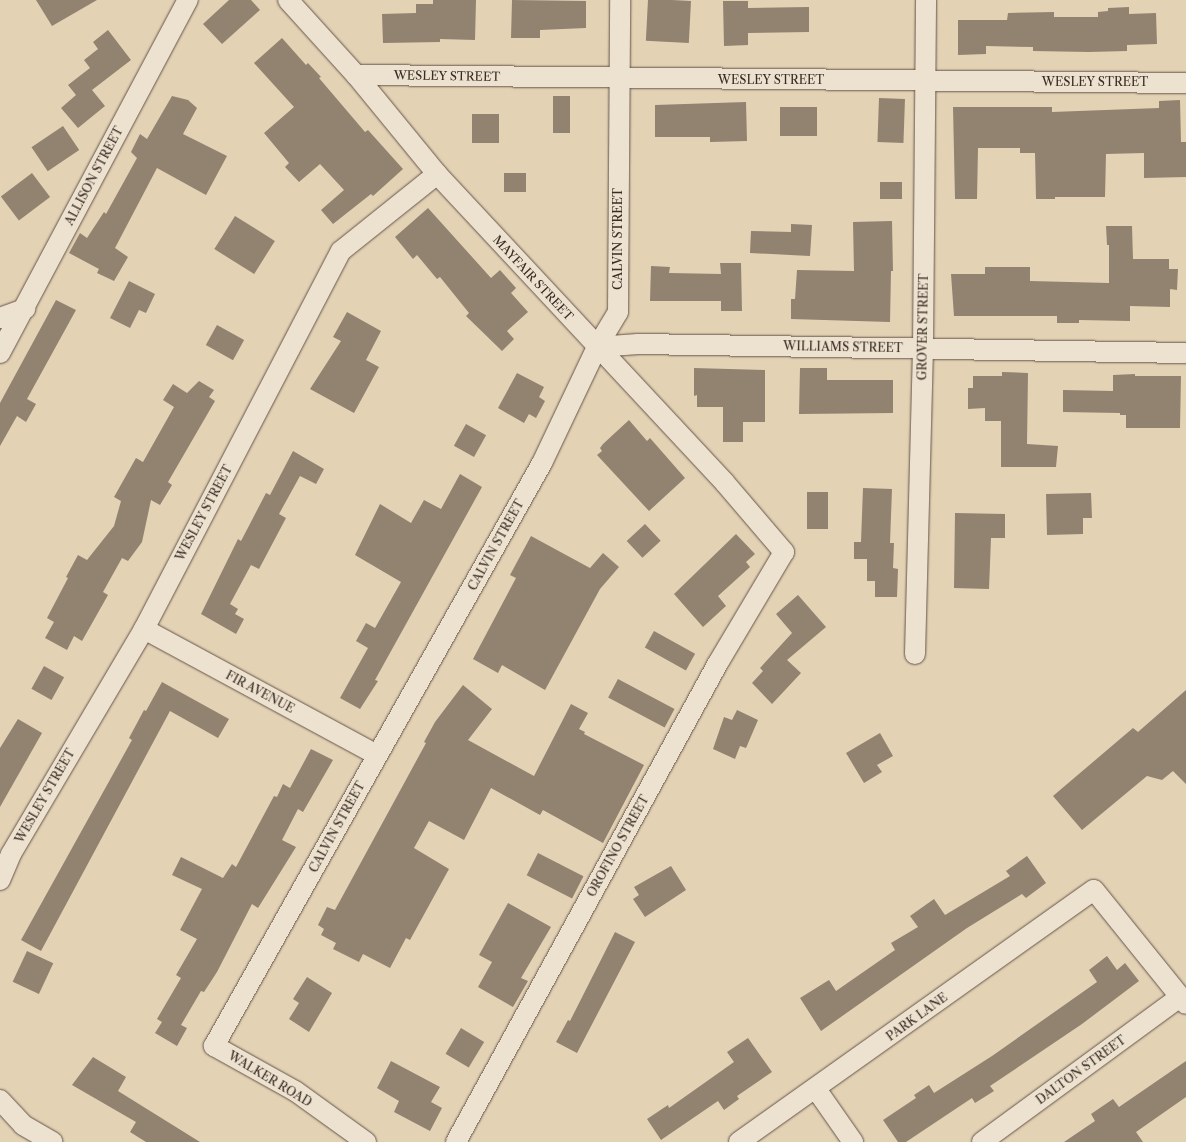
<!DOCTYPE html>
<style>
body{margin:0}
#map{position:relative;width:1186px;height:1142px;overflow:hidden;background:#e4d2b5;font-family:"Libre Caslon Text",serif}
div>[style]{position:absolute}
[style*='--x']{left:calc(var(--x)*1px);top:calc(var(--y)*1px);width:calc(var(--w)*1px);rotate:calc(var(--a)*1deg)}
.building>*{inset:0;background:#928270;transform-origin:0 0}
.roads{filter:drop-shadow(0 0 1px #645549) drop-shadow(0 0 1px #645549)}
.street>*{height:20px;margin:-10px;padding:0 10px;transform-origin:10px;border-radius:10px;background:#ede2cf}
span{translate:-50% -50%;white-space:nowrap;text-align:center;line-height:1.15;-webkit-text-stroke:3px #ede2cf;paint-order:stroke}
.street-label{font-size:12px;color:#392b25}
</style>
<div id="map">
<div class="building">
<div style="clip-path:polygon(36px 0,97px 0,52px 26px)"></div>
<div style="clip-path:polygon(229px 0,251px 0,260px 10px,222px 44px,203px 24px)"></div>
<div style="clip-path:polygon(433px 0,476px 0,475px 40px,440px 39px,440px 42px,383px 43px,382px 14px,416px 13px,416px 4px,433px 4px)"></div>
<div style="clip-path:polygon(512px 0,586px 1px,586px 28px,540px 30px,540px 38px,511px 38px)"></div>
<div style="left:691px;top:1px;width:42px;height:43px;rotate:93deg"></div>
<div style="clip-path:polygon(723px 1px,748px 1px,748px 8px,809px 7px,809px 32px,748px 33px,748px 45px,724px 46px)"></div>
<div style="clip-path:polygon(1129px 7px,1129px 14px,1156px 13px,1157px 44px,1127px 45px,1127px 51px,1089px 52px,1033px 51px,1033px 47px,986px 46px,986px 54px,958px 55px,958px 20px,1007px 20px,1008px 13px,1054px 12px,1054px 17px,1098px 17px,1098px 12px,1108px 11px,1108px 8px)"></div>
<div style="clip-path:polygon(108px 30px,131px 60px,92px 90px,105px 106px,78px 128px,61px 108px,76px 95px,68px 85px,90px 68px,84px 60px,98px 49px,93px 42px)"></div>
<div style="clip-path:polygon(282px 38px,306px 65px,308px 63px,321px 77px,319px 78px,365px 132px,368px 130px,403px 169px,373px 196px,371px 194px,333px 224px,321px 210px,344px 190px,320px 164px,299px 182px,285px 167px,289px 163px,264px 133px,294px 107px,254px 63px)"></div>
<div style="clip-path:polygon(172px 96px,188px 100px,197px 108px,183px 134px,227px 156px,206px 195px,157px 168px,115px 248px,128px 257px,114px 281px,97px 273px,99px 269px,69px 253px,80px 233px,87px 238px,104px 212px,106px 214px,137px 158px,131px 152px,140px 134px,147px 139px)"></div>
<div style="left:553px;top:96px;width:17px;height:37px"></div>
<div style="left:879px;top:98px;width:26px;height:44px;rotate:2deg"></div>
<div style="clip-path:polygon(1180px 100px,1181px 142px,1186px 142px,1186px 177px,1144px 178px,1144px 153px,1106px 154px,1105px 197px,1055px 197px,1055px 199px,1036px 199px,1035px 153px,1020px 153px,1020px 148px,978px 148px,977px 199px,955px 199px,953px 107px,1052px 107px,1052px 112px,1159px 108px,1159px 101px)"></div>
<div style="clip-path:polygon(746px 102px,747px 141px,710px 142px,710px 137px,655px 137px,655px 105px)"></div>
<div style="left:817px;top:107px;width:29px;height:37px;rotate:90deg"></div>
<div style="left:472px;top:114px;width:27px;height:29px"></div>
<div style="left:63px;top:126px;width:29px;height:38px;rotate:56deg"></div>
<div style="left:32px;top:173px;width:30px;height:39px;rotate:53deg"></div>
<div style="left:504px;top:173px;width:22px;height:19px"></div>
<div style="left:880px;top:182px;width:22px;height:17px"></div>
<div style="clip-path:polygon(428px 208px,491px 278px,500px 270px,516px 288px,511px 293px,528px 312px,507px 331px,514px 339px,502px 351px,466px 316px,469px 313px,440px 277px,437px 279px,417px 255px,413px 259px,395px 237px)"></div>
<div style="left:235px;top:216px;width:47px;height:39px;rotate:32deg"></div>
<div style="clip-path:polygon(892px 221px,893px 271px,891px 271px,890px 322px,791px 319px,791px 299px,795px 299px,797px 270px,854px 271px,853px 222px)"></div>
<div style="clip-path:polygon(791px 224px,812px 225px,810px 256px,750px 253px,751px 231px,791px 232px)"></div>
<div style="clip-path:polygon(1106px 226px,1132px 226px,1133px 259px,1169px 259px,1169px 269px,1178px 269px,1177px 290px,1170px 289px,1170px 307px,1130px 306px,1130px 321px,1079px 320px,1079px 323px,1057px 323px,1057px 316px,954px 316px,951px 274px,985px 274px,985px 267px,1030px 267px,1030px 281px,1109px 283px,1109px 245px,1107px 245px)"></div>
<div style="clip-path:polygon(720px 263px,741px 263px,742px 311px,721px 311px,721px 301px,650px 301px,651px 266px,670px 267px,669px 273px,721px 274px)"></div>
<div style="clip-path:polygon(129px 281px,155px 294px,146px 313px,139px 310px,130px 328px,110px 318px)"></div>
<div style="clip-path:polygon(56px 300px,76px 310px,27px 399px,36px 404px,26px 422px,17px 416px,0 446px,0 403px)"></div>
<div style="clip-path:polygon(347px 312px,381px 331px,366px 360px,379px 367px,354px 413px,310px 389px,341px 341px,333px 337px)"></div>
<div style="left:217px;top:325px;width:31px;height:23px;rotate:29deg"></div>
<div style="clip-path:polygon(694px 368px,765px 370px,765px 422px,743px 422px,743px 442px,723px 442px,723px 407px,697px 407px,697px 395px,694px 396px)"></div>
<div style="clip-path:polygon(800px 368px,827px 368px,827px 380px,893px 380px,893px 413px,799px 414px)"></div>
<div style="clip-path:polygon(1002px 372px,1028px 373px,1027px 444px,1058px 446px,1056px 467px,1001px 467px,1001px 421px,985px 421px,985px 408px,968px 409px,968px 388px,973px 388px,973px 376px,1002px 376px)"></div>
<div style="clip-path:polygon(517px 373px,544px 387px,539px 397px,545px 401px,536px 418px,529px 414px,524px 423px,498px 408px)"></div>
<div style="clip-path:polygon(1135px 374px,1135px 376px,1181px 376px,1180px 428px,1126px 428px,1126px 415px,1120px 415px,1120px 413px,1063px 412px,1063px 390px,1113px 391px,1113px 375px)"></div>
<div style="clip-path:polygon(199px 381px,214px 390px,209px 397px,215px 401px,168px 482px,172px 485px,160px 505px,151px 500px,142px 542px,128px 561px,122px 558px,103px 592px,108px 595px,82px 641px,74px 636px,67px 650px,45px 638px,54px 622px,47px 618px,68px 578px,66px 577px,78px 555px,87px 560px,114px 526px,121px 501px,114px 497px,136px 458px,143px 462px,174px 407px,163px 400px,173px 384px,187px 393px)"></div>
<div style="clip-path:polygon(629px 420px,647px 441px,650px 438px,685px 478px,649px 511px,597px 455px,602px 451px,600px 448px,603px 444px)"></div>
<div style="left:466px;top:424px;width:23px;height:25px;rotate:29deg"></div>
<div style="clip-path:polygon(293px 451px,324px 469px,316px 484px,300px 476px,279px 514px,286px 518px,259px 569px,251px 565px,230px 604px,238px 609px,235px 614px,244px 619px,236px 634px,201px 614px,238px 539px,241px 541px,266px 493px,270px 495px)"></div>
<div style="clip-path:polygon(460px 474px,482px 487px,375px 680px,378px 681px,360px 709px,340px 698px,368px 648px,356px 641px,366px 623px,375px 628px,401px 582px,355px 555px,380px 504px,411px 523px,424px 500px,441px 509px)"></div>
<div style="clip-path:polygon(863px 488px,892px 489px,890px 543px,894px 543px,893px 568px,898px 569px,897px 597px,875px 597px,875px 581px,867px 581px,867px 559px,854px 559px,854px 542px,861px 542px)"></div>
<div style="left:807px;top:492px;width:21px;height:37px"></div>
<div style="clip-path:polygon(1091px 493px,1092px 518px,1083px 518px,1083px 534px,1047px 535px,1046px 494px)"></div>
<div style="clip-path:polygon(955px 513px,1005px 514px,1005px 538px,991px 538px,989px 589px,954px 588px)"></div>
<div style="left:645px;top:524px;width:23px;height:25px;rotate:47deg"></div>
<div style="clip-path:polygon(736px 534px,755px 554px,746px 562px,750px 567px,718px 596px,726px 606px,703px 627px,674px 594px)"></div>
<div style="clip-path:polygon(531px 536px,590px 568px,603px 553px,619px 567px,600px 589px,545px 690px,502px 665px,498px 673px,473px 659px,516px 578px,510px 575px)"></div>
<div style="clip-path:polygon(798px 595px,826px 627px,787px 660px,801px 673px,772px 704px,752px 683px,763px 671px,760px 668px,792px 633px,776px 614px)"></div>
<div style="left:654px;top:631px;width:47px;height:19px;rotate:29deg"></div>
<div style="left:44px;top:666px;width:23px;height:26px;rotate:29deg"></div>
<div style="left:618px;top:679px;width:64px;height:21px;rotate:28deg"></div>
<div style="clip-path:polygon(162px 682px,229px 719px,218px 738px,170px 711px,41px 951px,21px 940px,132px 740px,129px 738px,144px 710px,146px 711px)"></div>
<div style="clip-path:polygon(463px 685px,492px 709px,468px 740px,534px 776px,571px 704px,588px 713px,579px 729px,585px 732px,584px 734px,644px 765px,603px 843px,543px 810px,540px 815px,491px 788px,464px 840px,429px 821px,414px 848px,449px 869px,410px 940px,406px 938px,390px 968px,363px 954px,359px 962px,333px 949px,336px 943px,321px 935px,324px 929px,318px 925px,327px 907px,335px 910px,426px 743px,424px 742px,435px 722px)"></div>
<div style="clip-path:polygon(1186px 690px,1186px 784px,1173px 771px,1162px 780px,1147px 776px,1082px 830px,1053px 796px,1133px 728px,1138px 732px)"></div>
<div style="clip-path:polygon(737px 710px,758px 720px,746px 748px,740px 746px,735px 759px,713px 749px,724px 717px,732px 720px)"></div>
<div style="clip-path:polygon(18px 719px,42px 733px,0 807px,0 748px)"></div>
<div style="clip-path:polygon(880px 733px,893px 756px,877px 765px,882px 772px,864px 783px,846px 753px)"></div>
<div style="clip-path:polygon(311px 749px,333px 760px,303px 812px,298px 809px,282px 840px,296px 847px,258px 908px,252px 904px,217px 972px,204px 992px,201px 991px,181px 1025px,187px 1028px,177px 1046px,155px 1033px,162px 1022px,157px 1019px,181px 978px,176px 975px,197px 939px,180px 930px,202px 889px,172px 875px,181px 857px,223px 878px,232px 864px,236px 867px,274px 796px,277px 797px,283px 784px,290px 788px)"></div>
<div style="left:538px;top:853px;width:51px;height:25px;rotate:27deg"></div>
<div style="clip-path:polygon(1027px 856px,1046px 883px,1026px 898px,1022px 894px,967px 928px,821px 1031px,800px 998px,829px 980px,836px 991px,895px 950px,891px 943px,918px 927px,910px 916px,934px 899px,945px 915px,1010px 876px,1006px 871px)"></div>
<div style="clip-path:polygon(671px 866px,686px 890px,645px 917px,633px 899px,639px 895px,634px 887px)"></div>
<div style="clip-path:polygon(508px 903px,551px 927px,521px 978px,528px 981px,513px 1007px,478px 987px,492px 962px,479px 955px)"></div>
<div style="clip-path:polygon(615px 932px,635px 942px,577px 1053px,556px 1042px,568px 1020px,570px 1021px)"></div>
<div style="left:27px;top:951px;width:29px;height:34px;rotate:25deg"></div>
<div style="clip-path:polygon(1107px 956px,1117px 970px,1125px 963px,1139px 981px,1082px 1024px,990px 1086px,994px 1091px,975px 1103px,972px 1098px,906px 1142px,898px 1142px,883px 1120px,916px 1098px,914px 1095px,929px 1085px,934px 1093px,992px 1056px,1097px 982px,1089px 970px)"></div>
<div style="clip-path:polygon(307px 977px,332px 993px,309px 1032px,289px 1019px,299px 1003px,293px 999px)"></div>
<div style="left:461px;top:1028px;width:27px;height:30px;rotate:31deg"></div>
<div style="clip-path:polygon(748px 1038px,772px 1072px,737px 1096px,739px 1099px,724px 1110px,718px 1101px,661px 1140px,647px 1119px,668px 1105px,669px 1108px,734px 1062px,727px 1052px)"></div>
<div style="clip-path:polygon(93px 1057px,126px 1077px,118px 1091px,200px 1142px,146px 1142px,130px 1132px,136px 1122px,72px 1085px)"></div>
<div style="clip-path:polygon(391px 1061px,440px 1087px,431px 1102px,442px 1108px,430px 1131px,394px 1112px,399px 1101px,377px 1088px)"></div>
<div style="clip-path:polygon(1186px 1061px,1186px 1097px,1136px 1132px,1143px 1142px,1064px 1142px,1095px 1121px,1091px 1114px,1113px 1099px,1119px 1107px)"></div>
</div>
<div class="roads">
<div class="street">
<div style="--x:288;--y:0;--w:101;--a:47.8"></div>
<div style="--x:356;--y:75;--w:128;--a:50.7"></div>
<div style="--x:437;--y:174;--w:422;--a:47"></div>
<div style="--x:725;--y:483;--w:91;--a:49.5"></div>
<div style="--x:784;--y:552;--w:129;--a:120.7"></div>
<div style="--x:718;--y:663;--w:546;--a:118.68"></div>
<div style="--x:356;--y:75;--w:830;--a:0.55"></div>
<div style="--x:0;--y:318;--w:27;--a:-20"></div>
<div style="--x:597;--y:347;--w:41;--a:-4.2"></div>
<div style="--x:638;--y:344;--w:548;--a:0.94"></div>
<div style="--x:0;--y:353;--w:400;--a:-62"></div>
<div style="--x:144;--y:629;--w:265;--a:28.4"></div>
<div style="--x:915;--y:654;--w:306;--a:-88.5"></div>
<div style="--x:923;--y:348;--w:348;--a:-89.5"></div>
<div style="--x:0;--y:880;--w:28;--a:-67"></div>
<div style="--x:11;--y:854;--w:261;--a:-59.4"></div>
<div style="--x:144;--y:629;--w:426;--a:-62.5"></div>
<div style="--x:341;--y:251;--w:123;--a:-38.7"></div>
<div style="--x:816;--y:1089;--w:65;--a:55.1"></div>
<div style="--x:0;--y:1100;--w:34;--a:47"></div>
<div style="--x:23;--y:1125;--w:34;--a:30"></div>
<div style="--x:366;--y:1142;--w:87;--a:-144.3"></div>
<div style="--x:295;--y:1091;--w:93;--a:-150.9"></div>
<div style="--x:214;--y:1046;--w:669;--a:-60.64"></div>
<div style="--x:542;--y:463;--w:128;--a:-64.6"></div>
<div style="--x:597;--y:347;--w:41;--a:-59"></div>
<div style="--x:618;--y:312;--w:312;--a:-89.6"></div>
<div style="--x:739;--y:1142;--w:435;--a:-35.4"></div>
<div style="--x:1094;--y:890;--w:146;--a:51.1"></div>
<div style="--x:982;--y:1142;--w:245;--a:-36.2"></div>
</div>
</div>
<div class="street-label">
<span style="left:447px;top:76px;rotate:1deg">WESLEY STREET</span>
<span style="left:771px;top:80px">WESLEY STREET</span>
<span style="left:1095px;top:82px">WESLEY STREET</span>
<span style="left:94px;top:176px;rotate:-62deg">ALLISON STREET</span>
<span style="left:618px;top:239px;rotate:-90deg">CALVIN STREET</span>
<span style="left:533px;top:278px;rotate:47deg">MAYFAIR STREET</span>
<span style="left:923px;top:327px;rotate:-89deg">GROVER STREET</span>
<span style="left:843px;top:347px;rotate:1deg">WILLIAMS STREET</span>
<span style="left:204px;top:513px;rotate:-62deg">WESLEY STREET</span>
<span style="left:496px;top:545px;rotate:-61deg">CALVIN STREET</span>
<span style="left:260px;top:692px;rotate:28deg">FIR AVENUE</span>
<span style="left:45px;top:796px;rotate:-60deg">WESLEY STREET</span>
<span style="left:337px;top:827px;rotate:-61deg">CALVIN STREET</span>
<span style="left:618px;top:846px;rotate:-61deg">OROFINO STREET</span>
<span style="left:917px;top:1017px;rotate:-36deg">PARK LANE</span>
<span style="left:1081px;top:1070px;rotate:-36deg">DALTON STREET</span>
<span style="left:270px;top:1079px;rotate:31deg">WALKER ROAD</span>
</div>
</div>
